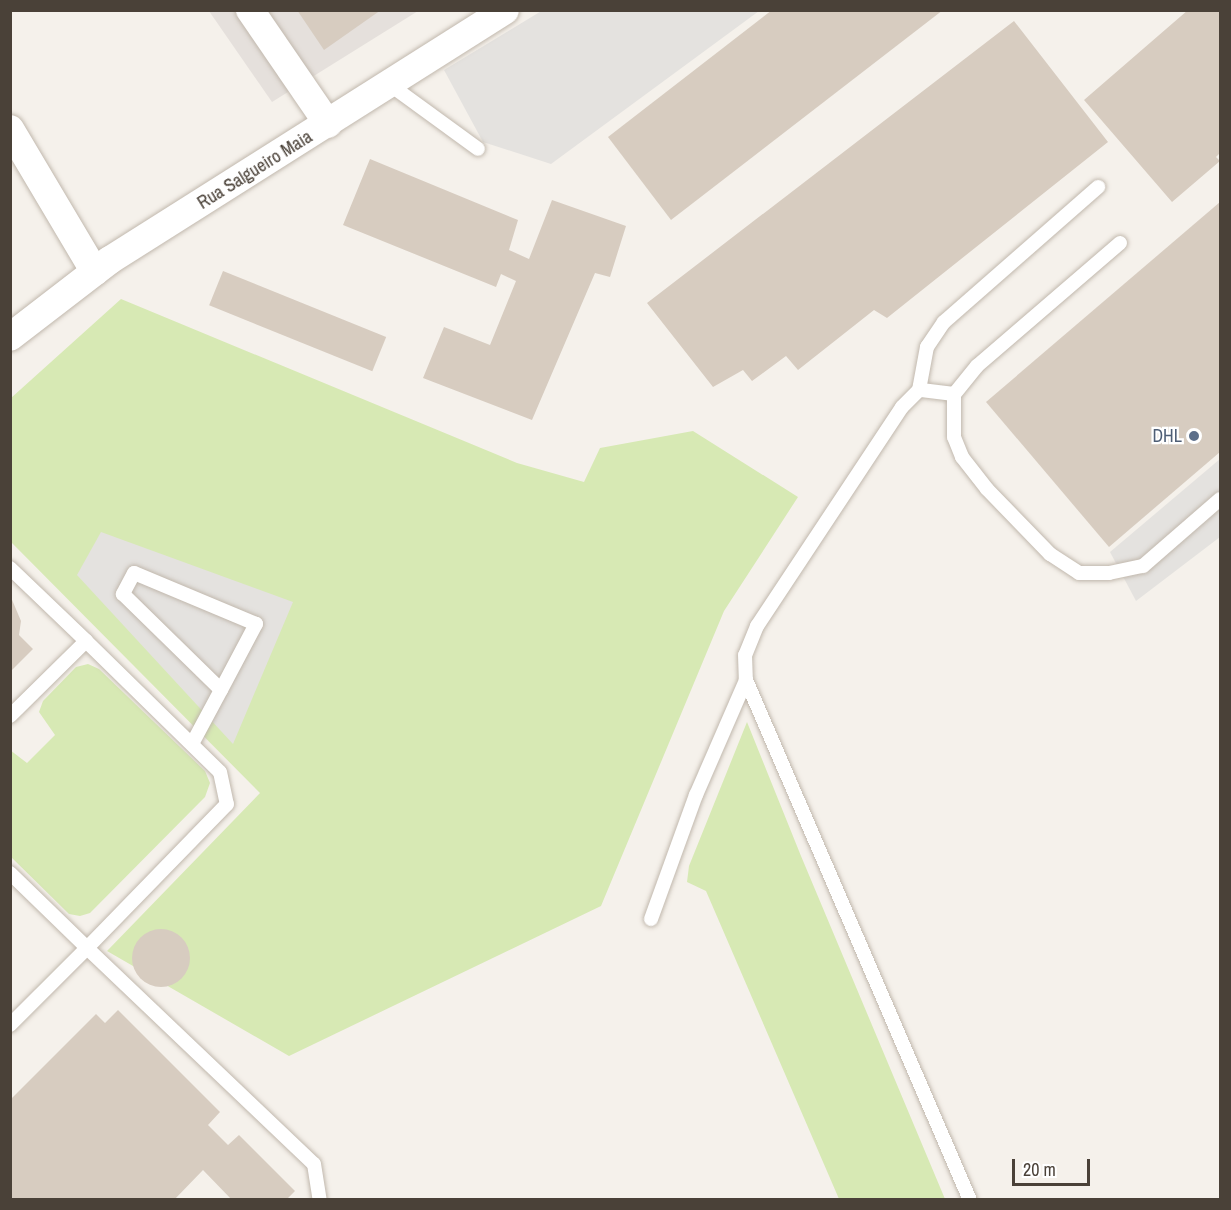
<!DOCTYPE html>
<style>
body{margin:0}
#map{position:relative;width:1231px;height:1210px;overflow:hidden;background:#f5f1eb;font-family:"Archivo Narrow",sans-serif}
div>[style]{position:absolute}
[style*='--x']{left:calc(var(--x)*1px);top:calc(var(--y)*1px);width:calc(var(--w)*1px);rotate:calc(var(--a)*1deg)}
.industrial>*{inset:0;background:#e5e0dc}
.green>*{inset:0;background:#d7e9b4}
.parking>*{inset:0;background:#e4e2df}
.building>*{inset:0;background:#d7ccc0;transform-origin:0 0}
.round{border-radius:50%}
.roads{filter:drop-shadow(0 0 2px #c1b8ad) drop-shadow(0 0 2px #c1b8ad)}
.lane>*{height:14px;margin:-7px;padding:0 7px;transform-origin:7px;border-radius:7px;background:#fff}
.street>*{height:28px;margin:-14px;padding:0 14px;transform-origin:14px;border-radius:14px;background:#fff}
.dots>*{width:16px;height:16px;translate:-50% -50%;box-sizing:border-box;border:3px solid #fff;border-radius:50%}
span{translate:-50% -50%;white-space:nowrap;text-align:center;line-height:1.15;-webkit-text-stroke:4.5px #fff;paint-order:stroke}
.street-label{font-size:18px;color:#4a4138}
.service-label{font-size:18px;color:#4e5e75}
.right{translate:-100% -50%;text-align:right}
.frame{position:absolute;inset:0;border:12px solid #4a4138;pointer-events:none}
.scale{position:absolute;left:1012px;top:1159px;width:78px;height:27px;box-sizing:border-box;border:3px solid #4a4138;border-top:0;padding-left:8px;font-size:18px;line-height:21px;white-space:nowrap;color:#4a4138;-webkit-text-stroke:4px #fff;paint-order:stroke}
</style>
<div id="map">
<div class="industrial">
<div style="clip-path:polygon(209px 11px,418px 11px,272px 102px)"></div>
</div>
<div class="green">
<div style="clip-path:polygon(121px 299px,517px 463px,584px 482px,600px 448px,693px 431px,798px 497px,724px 611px,601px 906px,289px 1056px,107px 951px,260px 793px,11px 542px,11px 398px)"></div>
<div style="clip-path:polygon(88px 664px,99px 669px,205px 771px,210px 783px,205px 797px,90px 913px,80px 916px,69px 914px,11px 857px,10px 750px,27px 763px,55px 735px,39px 712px,43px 701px,76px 667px)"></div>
<div style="clip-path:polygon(747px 722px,801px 856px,945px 1199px,839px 1199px,706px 891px,687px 882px,689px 866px)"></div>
</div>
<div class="parking">
<div style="clip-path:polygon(543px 10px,759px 10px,759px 11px,551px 164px,483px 142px,444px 70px)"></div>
<div style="clip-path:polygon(1220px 459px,1220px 537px,1136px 601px,1110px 552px)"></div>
<div style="clip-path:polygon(101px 532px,293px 602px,233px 744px,77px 575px)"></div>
</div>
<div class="building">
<div style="clip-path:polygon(297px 10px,381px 10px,324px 50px)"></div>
<div style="clip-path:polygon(772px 10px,943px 10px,671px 220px,608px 137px)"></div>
<div style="clip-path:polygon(1188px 10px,1220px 10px,1220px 153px,1216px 157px,1220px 161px,1172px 202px,1084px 100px)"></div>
<div style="clip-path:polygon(1014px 21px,1108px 142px,887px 318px,874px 310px,798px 370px,786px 356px,752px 381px,743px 370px,713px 387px,647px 303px)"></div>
<div style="clip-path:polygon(370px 159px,518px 220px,509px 250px,529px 259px,552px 200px,626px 226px,610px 277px,595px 273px,532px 420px,423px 378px,444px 327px,490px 345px,516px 281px,501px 274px,496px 287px,343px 225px)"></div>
<div style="clip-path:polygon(1220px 202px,1220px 452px,1109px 547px,986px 402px)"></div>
<div style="left:223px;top:271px;width:176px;height:37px;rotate:22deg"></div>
<div style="clip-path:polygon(10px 595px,21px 621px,19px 635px,33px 649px,10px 672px)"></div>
<div class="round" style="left:132px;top:929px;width:58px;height:58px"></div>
<div style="clip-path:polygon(118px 1010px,220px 1112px,208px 1125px,228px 1145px,239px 1135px,295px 1191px,286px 1200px,232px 1200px,203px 1170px,174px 1200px,10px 1200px,10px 1100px,96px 1014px,105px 1023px)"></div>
</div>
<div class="roads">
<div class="lane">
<div style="--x:389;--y:84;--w:110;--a:36.1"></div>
<div style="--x:1120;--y:243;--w:189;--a:139.3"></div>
<div style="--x:977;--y:366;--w:36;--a:129"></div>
<div style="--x:954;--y:394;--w:43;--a:90"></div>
<div style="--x:954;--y:437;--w:22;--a:68"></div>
<div style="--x:962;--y:457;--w:41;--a:52"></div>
<div style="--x:987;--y:489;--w:91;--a:45.9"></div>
<div style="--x:1050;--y:554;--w:35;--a:33"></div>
<div style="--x:1079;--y:573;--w:30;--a:0"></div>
<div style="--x:1109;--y:573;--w:35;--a:-12"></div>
<div style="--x:1143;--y:566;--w:102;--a:-41"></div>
<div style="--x:919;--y:390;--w:44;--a:-79.5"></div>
<div style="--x:927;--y:347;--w:30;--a:-56"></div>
<div style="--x:944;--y:322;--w:205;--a:-41.2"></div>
<div style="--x:954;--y:394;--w:35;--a:-173"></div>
<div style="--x:919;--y:390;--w:24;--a:135"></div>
<div style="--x:902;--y:407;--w:263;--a:123.5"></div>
<div style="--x:757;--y:626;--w:31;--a:112"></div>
<div style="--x:745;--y:655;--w:25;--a:88"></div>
<div style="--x:746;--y:680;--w:566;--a:66.7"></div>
<div style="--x:10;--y:568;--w:105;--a:43.8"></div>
<div style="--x:10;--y:716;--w:107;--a:-44.6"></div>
<div style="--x:86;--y:641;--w:187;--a:44.4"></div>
<div style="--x:220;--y:772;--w:33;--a:78"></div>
<div style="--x:227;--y:804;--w:201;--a:134.2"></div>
<div style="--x:87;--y:948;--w:313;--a:43.6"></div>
<div style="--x:314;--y:1164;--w:36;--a:81"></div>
<div style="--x:192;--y:744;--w:61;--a:-61.8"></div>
<div style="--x:221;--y:690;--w:75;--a:-62.1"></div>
<div style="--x:256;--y:624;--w:132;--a:-157.3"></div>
<div style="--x:134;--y:573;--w:24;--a:118"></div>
<div style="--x:123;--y:594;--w:137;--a:44.4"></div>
<div style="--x:10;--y:873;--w:107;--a:44.2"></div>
<div style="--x:87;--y:948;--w:109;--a:135"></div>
<div style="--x:651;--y:919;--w:132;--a:-70.1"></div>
<div style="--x:696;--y:795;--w:125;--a:-66.5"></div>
</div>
<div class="street">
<div style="--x:250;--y:10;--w:138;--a:55.6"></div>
<div style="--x:10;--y:129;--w:166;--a:59.3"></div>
<div style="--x:10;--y:337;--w:126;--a:-37.6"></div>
<div style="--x:110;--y:260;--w:467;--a:-32.3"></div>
</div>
</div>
<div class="dots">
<div style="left:1194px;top:436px;background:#5c6f8a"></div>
</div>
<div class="street-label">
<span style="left:255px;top:170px;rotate:-32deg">Rua Salgueiro Maia</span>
</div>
<div class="service-label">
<span class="right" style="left:1182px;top:436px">DHL</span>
</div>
<div class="frame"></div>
<div class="scale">20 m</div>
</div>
